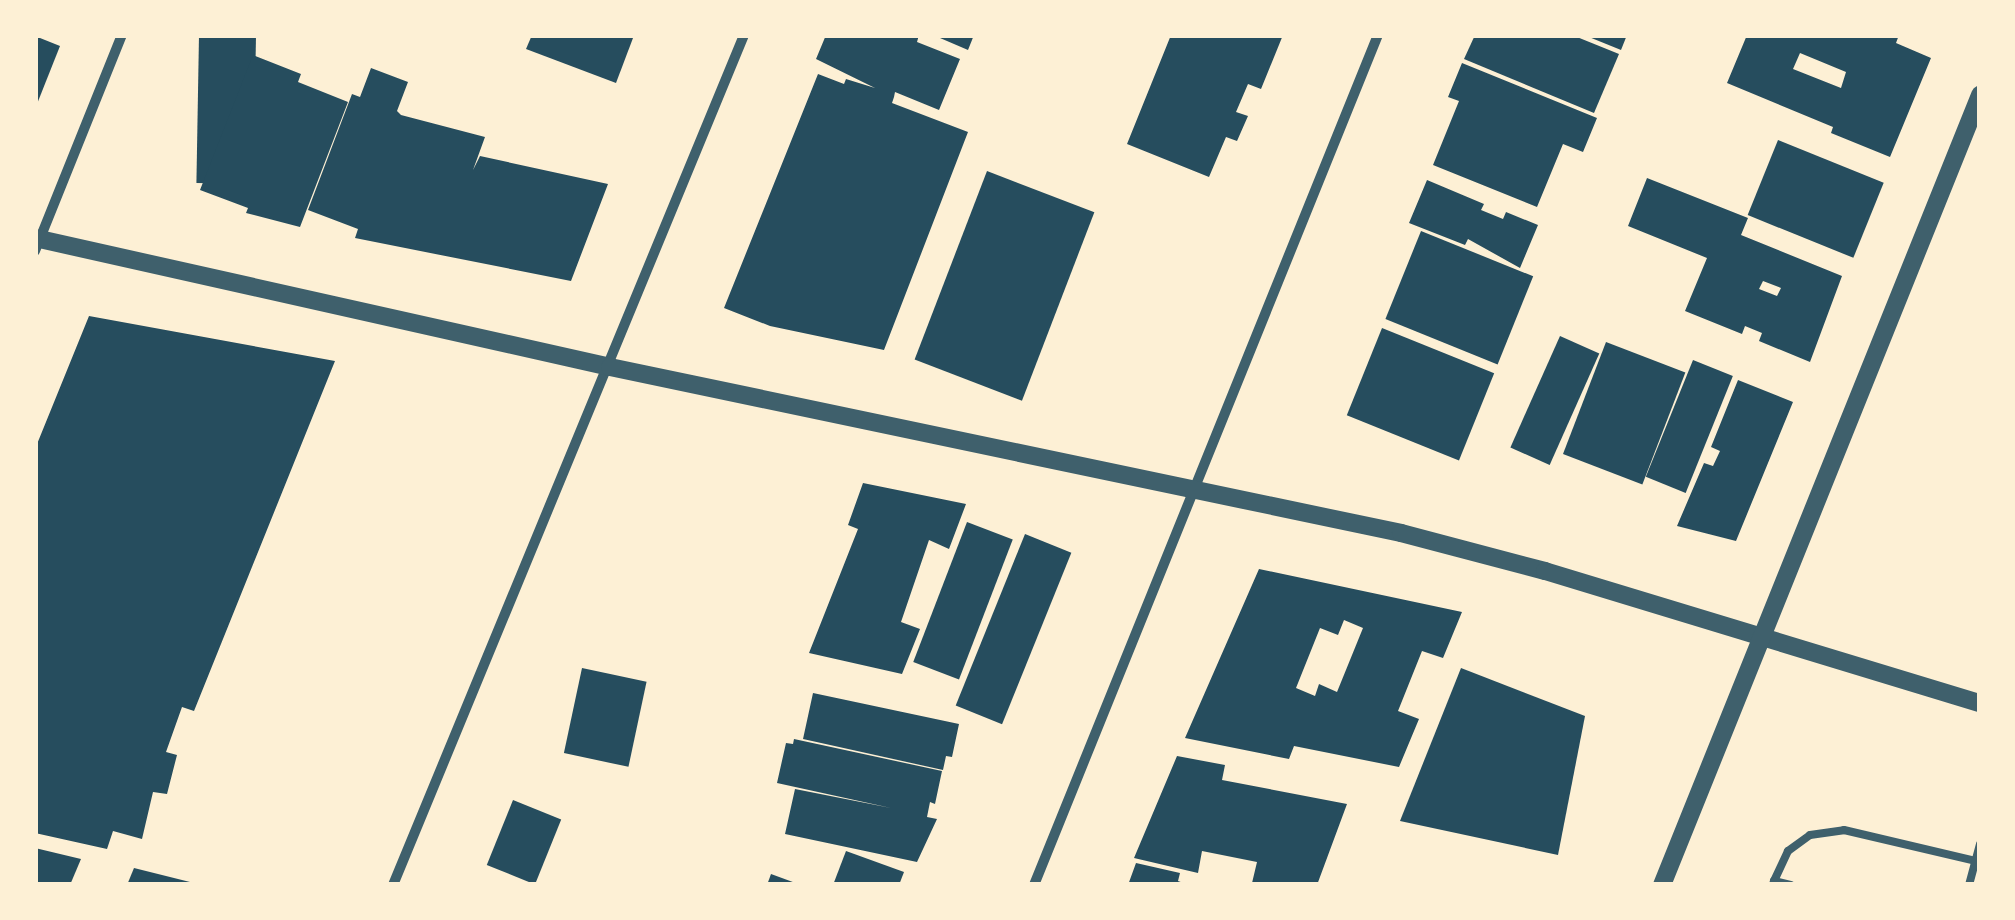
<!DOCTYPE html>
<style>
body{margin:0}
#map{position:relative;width:2015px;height:920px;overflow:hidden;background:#fdf0d5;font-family:Lato,sans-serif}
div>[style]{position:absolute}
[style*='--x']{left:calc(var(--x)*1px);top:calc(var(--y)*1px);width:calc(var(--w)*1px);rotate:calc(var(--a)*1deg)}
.building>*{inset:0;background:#264d5e;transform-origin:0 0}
.service>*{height:8px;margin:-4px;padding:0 4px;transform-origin:4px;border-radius:4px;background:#3f606c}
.minor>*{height:10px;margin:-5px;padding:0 5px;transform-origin:5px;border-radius:5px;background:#3f606c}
.tertiary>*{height:18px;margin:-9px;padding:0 9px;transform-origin:9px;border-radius:9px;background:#3f606c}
span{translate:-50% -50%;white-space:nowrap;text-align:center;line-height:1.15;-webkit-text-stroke:8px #fdf0d5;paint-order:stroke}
.frame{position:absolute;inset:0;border:38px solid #fdf0d5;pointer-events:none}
</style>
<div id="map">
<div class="building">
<div style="left:199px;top:35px;width:57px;height:148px;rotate:1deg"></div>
<div style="clip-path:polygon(532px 35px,625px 35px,633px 38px,616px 83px,526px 49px)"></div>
<div style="clip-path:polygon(826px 35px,919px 35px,917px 42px,960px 59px,939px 110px,895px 92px,894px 97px,892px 103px,968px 132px,884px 350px,770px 326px,724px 308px,818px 74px,844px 84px,846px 79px,875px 88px,816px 59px)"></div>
<div style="clip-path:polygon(933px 35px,974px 35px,968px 50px)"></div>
<div style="clip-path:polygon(1171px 35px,1283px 35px,1261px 89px,1248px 84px,1236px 112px,1248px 116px,1237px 141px,1226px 137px,1209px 177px,1127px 144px)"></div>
<div style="clip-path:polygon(1475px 35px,1572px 35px,1619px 54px,1594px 113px,1464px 59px)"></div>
<div style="clip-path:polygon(1584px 35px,1627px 35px,1621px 50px)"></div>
<div style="clip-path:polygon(evenodd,1747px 35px,1899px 35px,1896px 43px,1931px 58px,1890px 157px,1831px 133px,1833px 127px,1727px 83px,1747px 35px,1800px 53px,1846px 72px,1841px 88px,1793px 69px,1800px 53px)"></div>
<div style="clip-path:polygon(35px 36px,60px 46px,35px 109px)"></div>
<div style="clip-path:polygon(253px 55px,301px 74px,298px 82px,348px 102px,300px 227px,246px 213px,248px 208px,200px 190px)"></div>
<div style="clip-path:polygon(1462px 63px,1597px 118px,1583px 152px,1563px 144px,1537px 207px,1433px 165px,1459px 101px,1448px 97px)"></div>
<div style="clip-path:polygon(371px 68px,408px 82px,397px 111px,401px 115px,485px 137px,473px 170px,480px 156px,608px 184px,571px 281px,355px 238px,358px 229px,308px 210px,352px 94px,360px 97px)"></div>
<div style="left:1778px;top:140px;width:114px;height:81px;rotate:22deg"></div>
<div style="left:987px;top:171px;width:115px;height:202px;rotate:21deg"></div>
<div style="clip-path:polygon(evenodd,1647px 178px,1748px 218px,1741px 235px,1842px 276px,1810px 362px,1759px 341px,1762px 333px,1745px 326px,1742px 334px,1685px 311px,1707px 258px,1628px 226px,1647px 178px,1763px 281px,1781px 288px,1777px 296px,1759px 289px,1763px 281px)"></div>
<div style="clip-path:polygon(1427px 180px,1484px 204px,1481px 210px,1503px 219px,1506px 212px,1538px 225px,1520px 268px,1468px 239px,1465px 245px,1409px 223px)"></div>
<div style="left:1421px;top:231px;width:121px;height:95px;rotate:22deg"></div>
<div style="clip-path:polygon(89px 316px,335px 361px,194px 711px,182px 707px,166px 752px,177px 755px,167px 794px,153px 792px,142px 839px,113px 831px,107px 849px,35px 833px,35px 449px)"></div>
<div style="left:1382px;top:328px;width:121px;height:94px;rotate:22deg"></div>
<div style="left:1560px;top:336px;width:43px;height:122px;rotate:24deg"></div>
<div style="left:1606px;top:342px;width:85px;height:120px;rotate:21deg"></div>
<div style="left:1693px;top:360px;width:43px;height:126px;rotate:22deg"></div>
<div style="clip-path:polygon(1738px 380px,1793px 402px,1736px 541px,1677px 526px,1704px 463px,1713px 466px,1720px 451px,1711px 447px)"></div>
<div style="clip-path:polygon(863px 483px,966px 504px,949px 549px,929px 540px,901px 622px,920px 629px,902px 674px,809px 653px,858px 529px,848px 525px)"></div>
<div style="left:967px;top:522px;width:49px;height:150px;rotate:21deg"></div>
<div style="left:1025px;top:534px;width:50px;height:185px;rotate:22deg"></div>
<div style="clip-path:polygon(evenodd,1259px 569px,1462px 612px,1443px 658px,1422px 651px,1398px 711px,1419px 719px,1399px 767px,1294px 746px,1289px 759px,1185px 738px,1259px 569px,1344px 620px,1363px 628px,1337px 692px,1319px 684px,1315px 696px,1296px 688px,1320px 628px,1338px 635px,1344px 620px)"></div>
<div style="left:582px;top:668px;width:66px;height:87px;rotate:12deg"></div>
<div style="clip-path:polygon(1461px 668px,1585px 716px,1558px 855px,1400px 821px)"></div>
<div style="clip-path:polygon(813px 693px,959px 724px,952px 757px,946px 756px,943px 770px,803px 739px)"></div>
<div style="clip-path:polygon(794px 739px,942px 771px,935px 804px,930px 802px,927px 817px,937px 819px,917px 862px,785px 834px,795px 789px,891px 808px,777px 783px,786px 743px,793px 744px)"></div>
<div style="clip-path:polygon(1177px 756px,1225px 765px,1222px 780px,1347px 804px,1317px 885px,1252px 883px,1257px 862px,1202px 851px,1198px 873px,1134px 858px)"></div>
<div style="left:513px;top:800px;width:52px;height:70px;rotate:22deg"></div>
<div style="clip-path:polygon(35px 848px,81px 859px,70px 885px,35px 885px)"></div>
<div style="clip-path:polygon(846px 851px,904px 872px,899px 885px,833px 885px)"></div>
<div style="clip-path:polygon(1136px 863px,1180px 873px,1178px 881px,1189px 885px,1128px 885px)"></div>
<div style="clip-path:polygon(134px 868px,198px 884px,198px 885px,127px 885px)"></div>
<div style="clip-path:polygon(771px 874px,801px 885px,767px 885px)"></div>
</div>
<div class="service">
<div style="--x:1774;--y:881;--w:33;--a:-65"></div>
<div style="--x:1788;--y:851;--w:27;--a:-36"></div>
<div style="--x:1810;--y:835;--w:34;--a:-8"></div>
<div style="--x:1844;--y:830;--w:136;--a:13.2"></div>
<div style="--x:1773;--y:885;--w:4;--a:-76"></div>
<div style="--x:1774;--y:881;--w:17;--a:13"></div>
<div style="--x:1969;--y:885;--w:42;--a:-75"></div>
</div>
<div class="minor">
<div style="--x:35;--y:251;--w:233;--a:-68.1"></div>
<div style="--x:393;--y:885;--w:920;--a:-67.56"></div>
<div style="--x:1034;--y:885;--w:917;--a:-67.97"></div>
</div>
<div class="tertiary">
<div style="--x:35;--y:238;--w:589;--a:12.64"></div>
<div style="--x:610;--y:367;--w:808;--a:11.85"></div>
<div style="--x:1401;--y:533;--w:149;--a:14.8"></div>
<div style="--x:1545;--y:571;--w:455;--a:16.9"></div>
<div style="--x:1662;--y:885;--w:852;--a:-68.07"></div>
</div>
<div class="frame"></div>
</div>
